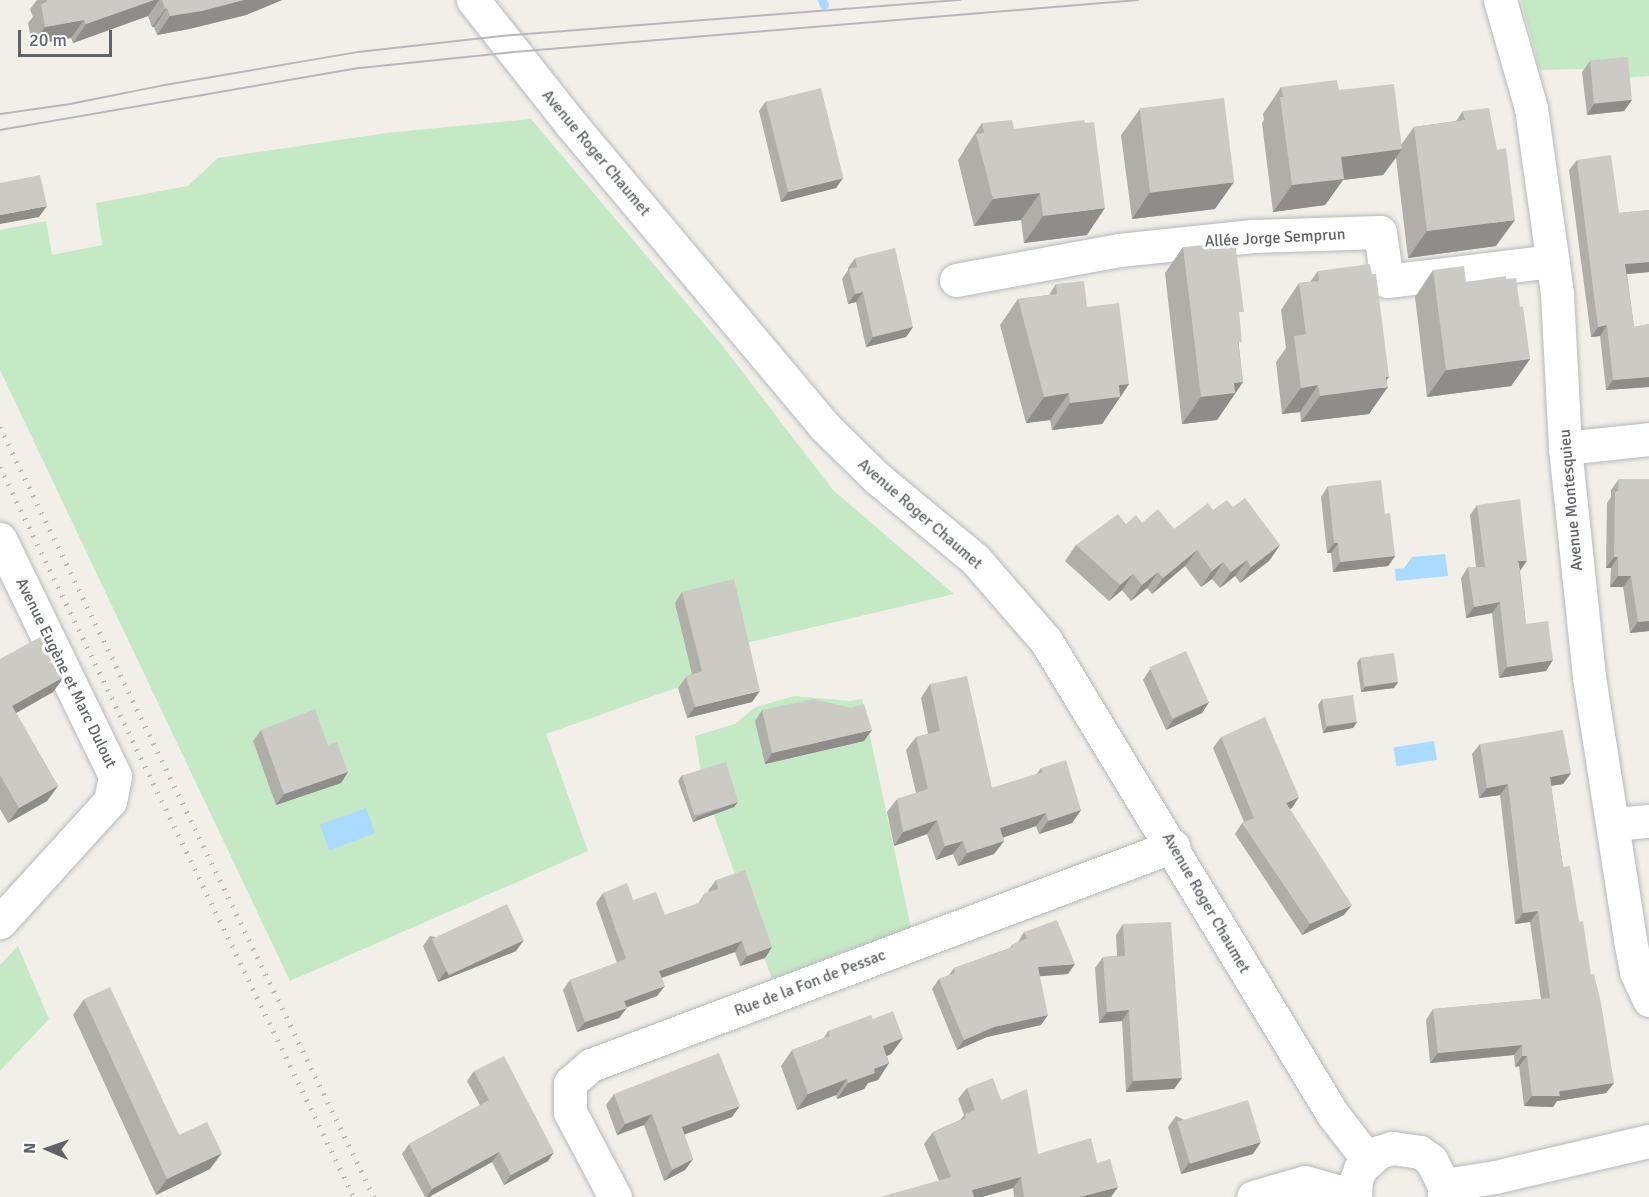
<!DOCTYPE html>
<meta charset="utf-8">
<style>
body{margin:0}
#map{position:relative;width:1649px;height:1197px;overflow:hidden;background:#f1efe8;font-family:Signika,sans-serif}
div>[style]{position:absolute}
[style*='--x']{left:calc(var(--x)*1px);top:calc(var(--y)*1px);width:calc(var(--w)*1px);rotate:calc(var(--a)*1deg)}
.green>*{inset:0;background:#c5e8c5}
.water>*{inset:0;background:#aadaff;transform-origin:0 0}
.stream>*{height:9px;margin:-4.5px;padding:0 4.5px;transform-origin:4.5px;border-radius:4.5px;background:#aadaff}
.roads{filter:drop-shadow(0 0 2px #b5b8bc) drop-shadow(0 0 2px #b5b8bc)}
.street>*{height:33px;margin:-16.5px;padding:0 16.5px;transform-origin:16.5px;border-radius:16.5px;background:#fff}
.secondary>*{height:33px;margin:-16.5px;padding:0 16.5px;transform-origin:16.5px;border-radius:16.5px;background:#fff}
.tram>*{height:1.5px;margin:-0.75px;padding:0 0.75px;transform-origin:0.75px;border-radius:0.75px;background:#b6b7b8}
.rail>*{height:4.5px;margin-top:-2.25px;transform-origin:0;background:repeating-linear-gradient(90deg,#b6b7b8 0 1.5px,transparent 0 9.5px)}
.wall>*{inset:0;background:#afaea9}
.shaded-wall>*{inset:0;background:#8f8d8a}
.building>*{inset:0;background:#cccac5;transform-origin:0 0}
span{translate:-50% -50%;white-space:nowrap;text-align:center;line-height:1.15;-webkit-text-stroke:6px #fff;paint-order:stroke}
.street-label{font-size:16px;color:#5f6368}
.north{position:absolute;left:18px;top:1119px;width:60px;height:60px;-webkit-text-stroke:4px #fff;paint-order:stroke;rotate:272deg;font-size:16px;font-weight:700;line-height:24px;text-align:center;color:#5f6368}
.north::after{content:'';display:block;margin:auto;width:21px;height:27px;background:#5f6368;clip-path:polygon(50% 0,100% 100%,50% 72%,0 100%)}
.scale{position:absolute;left:18px;top:30px;width:94px;height:27px;box-sizing:border-box;border:3px solid #5f6368;border-top:0;padding-left:8px;font-size:18px;line-height:21px;white-space:nowrap;color:#5f6368;-webkit-text-stroke:4px #fff;paint-order:stroke}
</style>
<div id="map">
<div class="green">
<div style="clip-path:polygon(1521px 0,1649px 0,1649px 76px,1621px 78px,1619px 68px,1540px 70px)"></div>
<div style="clip-path:polygon(531px 119px,721px 344px,833px 490px,954px 594px,716px 650px,721px 672px,546px 734px,588px 851px,290px 981px,0 370px,0 230px,46px 221px,52px 255px,102px 245px,96px 203px,188px 186px,218px 158px,386px 133px)"></div>
<div style="clip-path:polygon(794px 696px,850px 701px,862px 699px,911px 928px,772px 979px,703px 784px,695px 736px,735px 724px,756px 707px)"></div>
<div style="clip-path:polygon(18px 946px,49px 1019px,0 1071px,0 965px)"></div>
</div>
<div class="water">
<div style="clip-path:polygon(1445px 554px,1448px 576px,1396px 581px,1395px 569px,1404px 568px,1412px 557px)"></div>
<div style="left:1434px;top:741px;width:19px;height:41px;rotate:81deg"></div>
<div style="left:366px;top:808px;width:27px;height:49px;rotate:70deg"></div>
</div>
<div class="stream">
<div style="--x:822;--y:0;--w:5;--a:68"></div>
</div>
<div class="roads">
<div class="street">
<div style="--x:1500;--y:0;--w:112;--a:74"></div>
<div style="--x:1531;--y:108;--w:188;--a:82"></div>
<div style="--x:1557;--y:294;--w:154;--a:87"></div>
<div style="--x:1565;--y:448;--w:230;--a:84"></div>
<div style="--x:1589;--y:677;--w:266;--a:81.1"></div>
<div style="--x:1630;--y:940;--w:33;--a:79"></div>
<div style="--x:1636;--y:972;--w:31;--a:65"></div>
<div style="--x:956;--y:280;--w:166;--a:-10.4"></div>
<div style="--x:1119;--y:250;--w:134;--a:-6"></div>
<div style="--x:1252;--y:236;--w:128;--a:-1.8"></div>
<div style="--x:1380;--y:232;--w:49;--a:81.9"></div>
<div style="--x:1387;--y:281;--w:167;--a:-6.9"></div>
<div style="--x:1565;--y:448;--w:84;--a:-6.1"></div>
<div style="--x:0;--y:539;--w:263;--a:64.1"></div>
<div style="--x:115;--y:776;--w:25;--a:101"></div>
<div style="--x:110;--y:801;--w:164;--a:132.3"></div>
<div style="--x:1613;--y:824;--w:36;--a:-5"></div>
<div style="--x:615;--y:1197;--w:96;--a:-117.9"></div>
<div style="--x:570;--y:1112;--w:29;--a:-90"></div>
<div style="--x:570;--y:1083;--w:28;--a:-41"></div>
<div style="--x:591;--y:1065;--w:622;--a:-20.62"></div>
<div style="--x:1253;--y:1197;--w:54;--a:-16.1"></div>
<div style="--x:1305;--y:1182;--w:33;--a:16"></div>
<div style="--x:1337;--y:1191;--w:11;--a:34"></div>
</div>
<div class="secondary">
<div style="--x:473;--y:0;--w:157;--a:51.7"></div>
<div style="--x:570;--y:123;--w:394;--a:50"></div>
<div style="--x:823;--y:425;--w:76;--a:44.5"></div>
<div style="--x:877;--y:478;--w:127;--a:39.6"></div>
<div style="--x:975;--y:559;--w:108;--a:49.1"></div>
<div style="--x:1046;--y:641;--w:552;--a:58.79"></div>
<div style="--x:1332;--y:1113;--w:59;--a:52.5"></div>
<div style="--x:1444;--y:1185;--w:52;--a:-8.9"></div>
<div style="--x:1495;--y:1177;--w:158;--a:-13.2"></div>
<div style="--x:1355;--y:1197;--w:17;--a:-87"></div>
<div style="--x:1356;--y:1180;--w:12;--a:-70"></div>
<div style="--x:1360;--y:1169;--w:25;--a:-42"></div>
<div style="--x:1379;--y:1152;--w:14;--a:-17"></div>
<div style="--x:1392;--y:1148;--w:28;--a:8"></div>
<div style="--x:1420;--y:1152;--w:14;--a:36"></div>
<div style="--x:1431;--y:1160;--w:28;--a:63"></div>
<div style="--x:1444;--y:1185;--w:12;--a:90"></div>
</div>
</div>
<div class="tram">
<div style="--x:0;--y:114;--w:71;--a:-8.1"></div>
<div style="--x:70;--y:104;--w:97;--a:-11.3"></div>
<div style="--x:165;--y:85;--w:196;--a:-9.7"></div>
<div style="--x:358;--y:52;--w:144;--a:-6.4"></div>
<div style="--x:501;--y:36;--w:461;--a:-4.5"></div>
<div style="--x:0;--y:130;--w:365;--a:-9.8"></div>
<div style="--x:360;--y:68;--w:155;--a:-5.9"></div>
<div style="--x:514;--y:52;--w:626;--a:-4.76"></div>
</div>
<div class="rail">
<div style="--x:0;--y:427;--w:856;--a:64.09"></div>
<div style="--x:0;--y:467;--w:811;--a:64.13"></div>
</div>
<div class="wall">
<div style="clip-path:polygon(37px 0,282px 0,246px 15px,189px 29px,157px 35px,154px 27px,152px 27px,148px 16px,73px 43px,71px 38px,32px 45px,28px 23px,33px 17px,30px 9px)"></div>
<div style="clip-path:polygon(1590px 61px,1632px 100px,1624px 111px,1587px 115px,1582px 72px)"></div>
<div style="clip-path:polygon(1281px 87px,1339px 90px,1401px 145px,1414px 127px,1456px 121px,1463px 111px,1496px 246px,1408px 258px,1396px 158px,1383px 175px,1343px 180px,1325px 205px,1273px 212px,1262px 123px,1264px 120px,1263px 114px)"></div>
<div style="clip-path:polygon(766px 101px,843px 178px,836px 188px,781px 202px,759px 111px)"></div>
<div style="clip-path:polygon(1140px 109px,1215px 209px,1132px 219px,1121px 135px)"></div>
<div style="clip-path:polygon(982px 123px,1014px 129px,1087px 235px,1024px 243px,1021px 220px,974px 226px,958px 160px,964px 151px,964px 150px)"></div>
<div style="clip-path:polygon(1577px 160px,1619px 213px,1649px 210px,1649px 272px,1627px 274px,1634px 327px,1649px 324px,1649px 387px,1606px 390px,1600px 336px,1591px 337px,1569px 170px)"></div>
<div style="clip-path:polygon(1183px 247px,1239px 318px,1239px 347px,1243px 382px,1217px 420px,1182px 424px,1165px 273px)"></div>
<div style="clip-path:polygon(855px 258px,913px 327px,906px 337px,866px 347px,856px 302px,848px 304px,842px 279px,848px 270px,848px 268px)"></div>
<div style="clip-path:polygon(1433px 270px,1466px 282px,1506px 279px,1520px 307px,1530px 359px,1511px 386px,1427px 397px,1415px 297px)"></div>
<div style="clip-path:polygon(1318px 271px,1387px 380px,1369px 414px,1301px 422px,1300px 412px,1282px 414px,1276px 362px,1286px 348px,1281px 310px,1299px 283px,1310px 282px)"></div>
<div style="clip-path:polygon(1056px 284px,1087px 307px,1129px 384px,1102px 424px,1052px 430px,1050px 420px,1026px 423px,1000px 325px,1018px 299px,1049px 295px)"></div>
<div style="clip-path:polygon(1619px 479px,1649px 479px,1649px 631px,1630px 633px,1623px 587px,1610px 587px,1611px 568px,1606px 568px,1607px 503px,1611px 497px,1611px 490px)"></div>
<div style="clip-path:polygon(1328px 486px,1385px 514px,1395px 556px,1388px 566px,1333px 572px,1331px 553px,1327px 553px,1321px 497px)"></div>
<div style="clip-path:polygon(1477px 505px,1520px 571px,1526px 624px,1546px 671px,1499px 678px,1492px 613px,1466px 618px,1461px 578px,1468px 567px,1476px 567px,1470px 515px)"></div>
<div style="clip-path:polygon(1233px 507px,1280px 545px,1269px 561px,1240px 583px,1235px 576px,1220px 588px,1212px 579px,1201px 587px,1185px 566px,1152px 594px,1147px 588px,1131px 601px,1122px 590px,1109px 601px,1065px 561px,1076px 545px,1126px 524px,1142px 523px,1174px 529px,1213px 510px)"></div>
<div style="clip-path:polygon(682px 592px,752px 702px,687px 718px,678px 688px,686px 677px,692px 674px,675px 603px)"></div>
<div style="clip-path:polygon(1360px 658px,1398px 682px,1394px 688px,1361px 692px,1357px 663px)"></div>
<div style="clip-path:polygon(0 659px,64px 677px,53px 692px,16px 713px,58px 786px,47px 801px,8px 823px,0 809px)"></div>
<div style="clip-path:polygon(1150px 669px,1209px 702px,1202px 713px,1166px 730px,1143px 680px)"></div>
<div style="clip-path:polygon(930px 684px,992px 788px,1037px 774px,1041px 768px,1081px 810px,1072px 823px,1039px 834px,1036px 826px,1003px 837px,1004px 841px,994px 854px,958px 866px,953px 854px,936px 860px,927px 834px,894px 846px,887px 812px,897px 799px,916px 793px,906px 750px,916px 737px,928px 734px,921px 698px)"></div>
<div style="clip-path:polygon(1322px 699px,1357px 722px,1353px 728px,1323px 733px,1318px 705px)"></div>
<div style="clip-path:polygon(851px 708px,864px 741px,765px 764px,755px 721px,762px 710px)"></div>
<div style="clip-path:polygon(261px 730px,328px 745px,348px 772px,341px 783px,276px 805px,253px 741px)"></div>
<div style="clip-path:polygon(1221px 737px,1292px 808px,1290px 809px,1344px 915px,1302px 935px,1235px 834px,1242px 823px,1244px 822px,1213px 748px)"></div>
<div style="clip-path:polygon(1480px 744px,1571px 773px,1563px 784px,1551px 786px,1563px 867px,1579px 922px,1614px 1083px,1606px 1093px,1557px 1101px,1553px 1107px,1524px 1106px,1519px 1066px,1515px 1067px,1514px 1055px,1430px 1063px,1426px 1020px,1433px 1009px,1541px 999px,1530px 922px,1515px 924px,1500px 795px,1479px 798px,1472px 754px)"></div>
<div style="clip-path:polygon(682px 775px,738px 802px,734px 807px,693px 822px,678px 781px)"></div>
<div style="clip-path:polygon(716px 880px,772px 947px,765px 958px,740px 966px,735px 952px,662px 978px,657px 996px,627px 1007px,619px 1018px,577px 1032px,563px 990px,570px 980px,617px 963px,596px 903px,603px 893px,633px 900px,665px 915px,698px 904px,705px 893px,709px 892px,708px 891px)"></div>
<div style="clip-path:polygon(1123px 924px,1182px 1078px,1174px 1089px,1126px 1092px,1122px 1021px,1099px 1023px,1095px 968px,1103px 957px,1117px 956px,1116px 935px)"></div>
<div style="clip-path:polygon(1024px 932px,1068px 974px,1040px 976px,1041px 1025px,987px 1037px,957px 1050px,932px 989px,939px 979px,949px 975px,954px 968px,1010px 948px,1012px 945px,1018px 942px)"></div>
<div style="clip-path:polygon(430px 936px,516px 951px,438px 982px,423px 946px)"></div>
<div style="clip-path:polygon(84px 999px,179px 1135px,210px 1169px,156px 1195px,73px 1015px)"></div>
<div style="clip-path:polygon(873px 1019px,903px 1038px,891px 1054px,887px 1056px,889px 1063px,878px 1080px,868px 1083px,864px 1089px,837px 1099px,836px 1095px,797px 1110px,781px 1066px,792px 1050px,824px 1038px,828px 1031px)"></div>
<div style="clip-path:polygon(474px 1071px,548px 1161px,504px 1185px,492px 1162px,429px 1197px,425px 1197px,402px 1154px,409px 1144px,480px 1105px,467px 1081px)"></div>
<div style="clip-path:polygon(967px 1088px,1001px 1100px,1038px 1154px,1097px 1163px,1111px 1197px,1014px 1197px,1013px 1188px,982px 1197px,881px 1197px,939px 1181px,924px 1144px,933px 1132px,960px 1120px,964px 1115px,958px 1099px)"></div>
<div style="clip-path:polygon(614px 1094px,732px 1117px,684px 1135px,693px 1159px,685px 1170px,664px 1181px,644px 1125px,617px 1135px,606px 1105px)"></div>
<div style="clip-path:polygon(1176px 1116px,1253px 1154px,1181px 1174px,1168px 1127px)"></div>
</div>
<div class="shaded-wall">
<div style="clip-path:polygon(154px 0,159px 0,148px 16px,73px 43px,86px 24px)"></div>
<div style="clip-path:polygon(244px 0,282px 0,246px 15px,189px 29px,157px 35px,170px 16px)"></div>
<div style="clip-path:polygon(167px 8px,154px 27px,152px 27px,165px 9px)"></div>
<div style="clip-path:polygon(84px 20px,71px 38px,32px 45px,45px 27px)"></div>
<div style="clip-path:polygon(1632px 100px,1624px 111px,1587px 115px,1594px 104px)"></div>
<div style="clip-path:polygon(1402px 149px,1383px 175px,1343px 180px,1325px 205px,1273px 212px,1292px 185px,1341px 157px)"></div>
<div style="clip-path:polygon(843px 178px,836px 188px,781px 202px,788px 192px)"></div>
<div style="clip-path:polygon(1234px 182px,1215px 209px,1132px 219px,1150px 192px)"></div>
<div style="clip-path:polygon(1040px 193px,1021px 220px,974px 226px,993px 199px)"></div>
<div style="clip-path:polygon(47px 206px,39px 217px,0 224px,0 215px)"></div>
<div style="clip-path:polygon(1105px 208px,1087px 235px,1024px 243px,1043px 216px)"></div>
<div style="clip-path:polygon(1515px 220px,1496px 246px,1408px 258px,1427px 231px)"></div>
<div style="clip-path:polygon(1649px 262px,1649px 272px,1618px 275px,1625px 264px)"></div>
<div style="clip-path:polygon(863px 292px,856px 302px,848px 304px,855px 294px)"></div>
<div style="clip-path:polygon(1607px 325px,1600px 336px,1591px 337px,1598px 327px)"></div>
<div style="clip-path:polygon(913px 327px,906px 337px,866px 347px,873px 337px)"></div>
<div style="clip-path:polygon(1530px 359px,1511px 386px,1427px 397px,1446px 370px)"></div>
<div style="clip-path:polygon(1386px 377px,1389px 377px,1381px 388px,1388px 387px,1369px 414px,1301px 422px,1320px 396px)"></div>
<div style="clip-path:polygon(1649px 377px,1649px 387px,1606px 390px,1613px 380px)"></div>
<div style="clip-path:polygon(1243px 382px,1217px 420px,1182px 424px,1201px 397px,1234px 383px)"></div>
<div style="clip-path:polygon(1129px 384px,1102px 424px,1052px 430px,1070px 403px,1119px 385px)"></div>
<div style="clip-path:polygon(1318px 385px,1300px 412px,1282px 414px,1301px 388px)"></div>
<div style="clip-path:polygon(1069px 393px,1050px 420px,1026px 423px,1044px 397px)"></div>
<div style="clip-path:polygon(1334px 543px,1338px 543px,1331px 553px,1327px 553px)"></div>
<div style="clip-path:polygon(1280px 545px,1269px 561px,1240px 583px,1251px 567px)"></div>
<div style="clip-path:polygon(1197px 550px,1185px 566px,1152px 594px,1163px 578px)"></div>
<div style="clip-path:polygon(1395px 556px,1388px 566px,1333px 572px,1340px 562px)"></div>
<div style="clip-path:polygon(1614px 557px,1618px 557px,1611px 568px,1606px 568px)"></div>
<div style="clip-path:polygon(1247px 560px,1235px 576px,1220px 588px,1231px 572px)"></div>
<div style="clip-path:polygon(1518px 561px,1527px 561px,1520px 571px)"></div>
<div style="clip-path:polygon(1223px 562px,1212px 579px,1201px 587px,1212px 571px)"></div>
<div style="clip-path:polygon(1158px 572px,1147px 588px,1131px 601px,1142px 585px)"></div>
<div style="clip-path:polygon(1133px 574px,1122px 590px,1109px 601px,1120px 585px)"></div>
<div style="clip-path:polygon(1618px 576px,1631px 576px,1623px 587px,1610px 587px)"></div>
<div style="clip-path:polygon(1500px 602px,1492px 613px,1466px 618px,1474px 607px)"></div>
<div style="clip-path:polygon(1649px 621px,1649px 631px,1630px 633px,1638px 622px)"></div>
<div style="clip-path:polygon(1553px 660px,1546px 671px,1499px 678px,1507px 667px)"></div>
<div style="clip-path:polygon(64px 677px,53px 692px,2px 721px,12px 706px)"></div>
<div style="clip-path:polygon(1398px 682px,1394px 688px,1361px 692px,1365px 687px)"></div>
<div style="clip-path:polygon(760px 691px,752px 702px,687px 718px,695px 707px)"></div>
<div style="clip-path:polygon(1209px 702px,1202px 713px,1166px 730px,1174px 719px)"></div>
<div style="clip-path:polygon(1357px 722px,1353px 728px,1323px 733px,1327px 727px)"></div>
<div style="clip-path:polygon(872px 730px,864px 741px,765px 764px,772px 753px)"></div>
<div style="clip-path:polygon(348px 772px,341px 783px,276px 805px,284px 794px)"></div>
<div style="clip-path:polygon(1571px 773px,1563px 784px,1543px 787px,1550px 777px)"></div>
<div style="clip-path:polygon(1508px 784px,1500px 795px,1479px 798px,1487px 788px)"></div>
<div style="clip-path:polygon(58px 786px,47px 801px,8px 823px,19px 808px)"></div>
<div style="clip-path:polygon(1299px 797px,1292px 808px,1278px 814px,1286px 803px)"></div>
<div style="clip-path:polygon(738px 802px,734px 807px,693px 822px,697px 817px)"></div>
<div style="clip-path:polygon(1081px 810px,1072px 823px,1039px 834px,1048px 821px)"></div>
<div style="clip-path:polygon(1046px 813px,1036px 826px,991px 842px,1000px 828px)"></div>
<div style="clip-path:polygon(937px 820px,927px 834px,894px 846px,903px 832px)"></div>
<div style="clip-path:polygon(963px 841px,953px 854px,936px 860px,945px 846px)"></div>
<div style="clip-path:polygon(1004px 841px,994px 854px,958px 866px,967px 853px)"></div>
<div style="clip-path:polygon(1352px 905px,1344px 915px,1302px 935px,1310px 924px)"></div>
<div style="clip-path:polygon(1538px 911px,1530px 922px,1515px 924px,1523px 913px)"></div>
<div style="clip-path:polygon(524px 940px,516px 951px,438px 982px,445px 972px)"></div>
<div style="clip-path:polygon(742px 941px,735px 952px,652px 981px,659px 971px)"></div>
<div style="clip-path:polygon(772px 947px,765px 958px,740px 966px,747px 956px)"></div>
<div style="clip-path:polygon(1075px 964px,1068px 974px,1031px 977px,1038px 967px)"></div>
<div style="clip-path:polygon(665px 986px,657px 996px,617px 1011px,624px 1001px)"></div>
<div style="clip-path:polygon(627px 1008px,619px 1018px,577px 1032px,585px 1022px)"></div>
<div style="clip-path:polygon(1129px 1010px,1122px 1021px,1099px 1023px,1107px 1012px)"></div>
<div style="clip-path:polygon(1048px 1015px,1041px 1025px,987px 1037px,957px 1050px,964px 1040px,994px 1027px)"></div>
<div style="clip-path:polygon(903px 1038px,891px 1054px,872px 1062px,883px 1046px)"></div>
<div style="clip-path:polygon(1522px 1045px,1514px 1055px,1430px 1063px,1438px 1053px)"></div>
<div style="clip-path:polygon(1522px 1056px,1527px 1056px,1519px 1066px,1515px 1067px)"></div>
<div style="clip-path:polygon(889px 1063px,878px 1080px,868px 1083px,864px 1089px,837px 1099px,848px 1083px,874px 1069px)"></div>
<div style="clip-path:polygon(1182px 1078px,1174px 1089px,1126px 1092px,1133px 1081px)"></div>
<div style="clip-path:polygon(847px 1079px,836px 1095px,797px 1110px,808px 1094px)"></div>
<div style="clip-path:polygon(1614px 1083px,1606px 1093px,1557px 1101px,1553px 1107px,1524px 1106px,1532px 1096px)"></div>
<div style="clip-path:polygon(740px 1106px,732px 1117px,674px 1138px,682px 1127px)"></div>
<div style="clip-path:polygon(652px 1114px,644px 1125px,617px 1135px,625px 1124px)"></div>
<div style="clip-path:polygon(1261px 1142px,1253px 1154px,1181px 1174px,1189px 1163px)"></div>
<div style="clip-path:polygon(499px 1152px,492px 1162px,429px 1197px,427px 1197px,432px 1189px)"></div>
<div style="clip-path:polygon(554px 1152px,548px 1161px,504px 1185px,511px 1175px)"></div>
<div style="clip-path:polygon(222px 1153px,210px 1169px,156px 1195px,167px 1179px)"></div>
<div style="clip-path:polygon(693px 1159px,685px 1170px,664px 1181px,672px 1170px)"></div>
<div style="clip-path:polygon(1021px 1177px,1013px 1188px,982px 1197px,967px 1197px,972px 1190px)"></div>
<div style="clip-path:polygon(1118px 1187px,1111px 1197px,1080px 1197px)"></div>
</div>
<div class="building">
<div style="clip-path:polygon(47px 0,154px 0,86px 24px,84px 20px,45px 27px,41px 4px,47px 2px)"></div>
<div style="clip-path:polygon(162px 0,244px 0,202px 11px,170px 16px,167px 8px,165px 9px)"></div>
<div style="left:1628px;top:57px;width:43px;height:38px;rotate:85deg"></div>
<div style="clip-path:polygon(1337px 80px,1339px 90px,1394px 84px,1402px 149px,1341px 157px,1344px 179px,1292px 185px,1280px 97px,1283px 97px,1281px 87px)"></div>
<div style="left:821px;top:88px;width:93px;height:57px;rotate:76deg"></div>
<div style="left:1224px;top:98px;width:85px;height:85px;rotate:83deg"></div>
<div style="clip-path:polygon(1489px 108px,1497px 150px,1506px 148px,1515px 220px,1427px 231px,1414px 127px,1465px 120px,1463px 111px)"></div>
<div style="clip-path:polygon(1012px 120px,1014px 129px,1084px 120px,1085px 123px,1094px 122px,1105px 208px,1043px 216px,1040px 193px,993px 199px,976px 134px,984px 133px,982px 123px)"></div>
<div style="clip-path:polygon(1611px 155px,1619px 213px,1649px 210px,1649px 262px,1625px 264px,1634px 327px,1649px 324px,1649px 377px,1613px 380px,1607px 325px,1598px 327px,1577px 160px)"></div>
<div style="clip-path:polygon(40px 175px,47px 206px,0 215px,0 183px)"></div>
<div style="clip-path:polygon(1235px 242px,1244px 312px,1239px 312px,1242px 342px,1238px 343px,1243px 382px,1234px 383px,1235px 393px,1201px 397px,1183px 247px)"></div>
<div style="clip-path:polygon(895px 248px,913px 327px,873px 337px,863px 292px,855px 294px,849px 269px,857px 267px,855px 258px)"></div>
<div style="clip-path:polygon(1370px 264px,1372px 274px,1376px 274px,1389px 377px,1386px 377px,1388px 387px,1320px 396px,1318px 385px,1301px 388px,1294px 336px,1306px 334px,1299px 283px,1319px 281px,1318px 271px)"></div>
<div style="clip-path:polygon(1464px 266px,1466px 282px,1506px 276px,1506px 279px,1516px 278px,1520px 307px,1523px 306px,1530px 359px,1446px 370px,1433px 270px)"></div>
<div style="clip-path:polygon(1084px 281px,1087px 307px,1119px 303px,1129px 384px,1119px 385px,1120px 397px,1070px 403px,1069px 393px,1044px 397px,1018px 299px,1057px 294px,1056px 284px)"></div>
<div style="clip-path:polygon(1619px 479px,1649px 479px,1649px 621px,1638px 622px,1631px 576px,1618px 576px,1618px 557px,1614px 557px,1615px 492px,1618px 491px)"></div>
<div style="clip-path:polygon(1381px 480px,1385px 514px,1390px 513px,1395px 556px,1340px 562px,1338px 543px,1334px 543px,1328px 486px)"></div>
<div style="clip-path:polygon(1245px 498px,1280px 545px,1251px 567px,1247px 560px,1231px 572px,1223px 562px,1212px 571px,1197px 550px,1163px 578px,1158px 572px,1142px 585px,1133px 574px,1120px 585px,1076px 545px,1118px 514px,1126px 524px,1136px 515px,1142px 523px,1158px 509px,1174px 529px,1208px 503px,1213px 510px,1227px 500px,1233px 507px)"></div>
<div style="clip-path:polygon(1520px 499px,1527px 561px,1518px 561px,1526px 624px,1548px 621px,1553px 660px,1507px 667px,1500px 602px,1474px 607px,1468px 567px,1485px 567px,1477px 505px)"></div>
<div style="clip-path:polygon(734px 579px,760px 691px,695px 707px,686px 677px,702px 671px,682px 592px)"></div>
<div style="clip-path:polygon(44px 635px,64px 677px,12px 706px,58px 786px,19px 808px,0 775px,0 659px)"></div>
<div style="left:1186px;top:651px;width:56px;height:40px;rotate:66deg"></div>
<div style="left:1394px;top:653px;width:29px;height:34px;rotate:82deg"></div>
<div style="clip-path:polygon(967px 676px,992px 788px,1043px 772px,1041px 768px,1066px 760px,1081px 810px,1048px 821px,1046px 813px,1000px 828px,1004px 841px,967px 853px,963px 841px,945px 846px,937px 820px,903px 832px,897px 799px,928px 789px,916px 737px,940px 731px,930px 684px)"></div>
<div style="left:1353px;top:695px;width:27px;height:31px;rotate:82deg"></div>
<div style="clip-path:polygon(814px 699px,851px 708px,864px 704px,872px 730px,772px 753px,762px 710px)"></div>
<div style="clip-path:polygon(315px 709px,328px 745px,337px 742px,348px 772px,284px 794px,261px 730px)"></div>
<div style="clip-path:polygon(1265px 717px,1299px 797px,1286px 803px,1352px 905px,1310px 924px,1242px 823px,1254px 818px,1221px 737px)"></div>
<div style="clip-path:polygon(1563px 730px,1571px 773px,1550px 777px,1563px 867px,1570px 866px,1579px 922px,1583px 921px,1591px 975px,1594px 974px,1601px 1003px,1614px 1083px,1559px 1091px,1560px 1096px,1532px 1096px,1527px 1056px,1522px 1056px,1522px 1045px,1438px 1053px,1433px 1009px,1550px 998px,1538px 911px,1523px 913px,1508px 784px,1487px 788px,1480px 744px)"></div>
<div style="left:726px;top:762px;width:42px;height:46px;rotate:73deg"></div>
<div style="clip-path:polygon(745px 870px,772px 947px,747px 956px,742px 941px,659px 971px,665px 986px,624px 1001px,627px 1008px,585px 1022px,570px 980px,626px 959px,603px 893px,627px 883px,633px 900px,656px 892px,665px 915px,701px 902px,705px 893px,718px 889px,716px 880px)"></div>
<div style="left:507px;top:904px;width:40px;height:83px;rotate:65deg"></div>
<div style="clip-path:polygon(1057px 920px,1075px 964px,1038px 967px,1048px 1015px,994px 1027px,964px 1040px,939px 979px,955px 973px,954px 968px,1013px 947px,1012px 945px,1027px 938px,1024px 932px)"></div>
<div style="clip-path:polygon(1171px 922px,1182px 1078px,1133px 1081px,1129px 1010px,1107px 1012px,1103px 957px,1125px 956px,1123px 924px)"></div>
<div style="clip-path:polygon(110px 987px,179px 1135px,207px 1122px,222px 1153px,167px 1179px,84px 999px)"></div>
<div style="clip-path:polygon(893px 1011px,903px 1038px,883px 1046px,889px 1063px,874px 1069px,875px 1073px,848px 1083px,847px 1079px,808px 1094px,792px 1050px,830px 1036px,828px 1031px,871px 1015px,873px 1019px)"></div>
<div style="clip-path:polygon(719px 1053px,740px 1106px,682px 1127px,693px 1159px,672px 1170px,652px 1114px,625px 1124px,614px 1094px)"></div>
<div style="clip-path:polygon(504px 1056px,554px 1152px,511px 1175px,499px 1152px,432px 1189px,409px 1144px,489px 1100px,474px 1071px)"></div>
<div style="clip-path:polygon(993px 1078px,1001px 1100px,1027px 1089px,1038px 1154px,1091px 1138px,1097px 1163px,1110px 1159px,1118px 1187px,1080px 1197px,1024px 1197px,1021px 1177px,972px 1190px,974px 1197px,881px 1197px,951px 1177px,933px 1132px,966px 1118px,965px 1114px,975px 1110px,967px 1088px)"></div>
<div style="left:1248px;top:1100px;width:44px;height:74px;rotate:73deg"></div>
</div>
<div class="street-label">
<span style="left:596px;top:153px;rotate:50deg">Avenue Roger Chaumet</span>
<span style="left:1275px;top:238px;rotate:-3deg">Allée Jorge Semprun</span>
<span style="left:1571px;top:500px;rotate:-95deg">Avenue Montesquieu</span>
<span style="left:920px;top:514px;rotate:41deg">Avenue Roger Chaumet</span>
<span style="left:66px;top:673px;rotate:64deg">Avenue Eugène et Marc Dulout</span>
<span style="left:1206px;top:903px;rotate:60deg">Avenue Roger Chaumet</span>
<span style="left:810px;top:983px;rotate:-21deg">Rue de la Fon de Pessac</span>
</div>
<div class="north">N</div>
<div class="scale">20 m</div>
</div>
